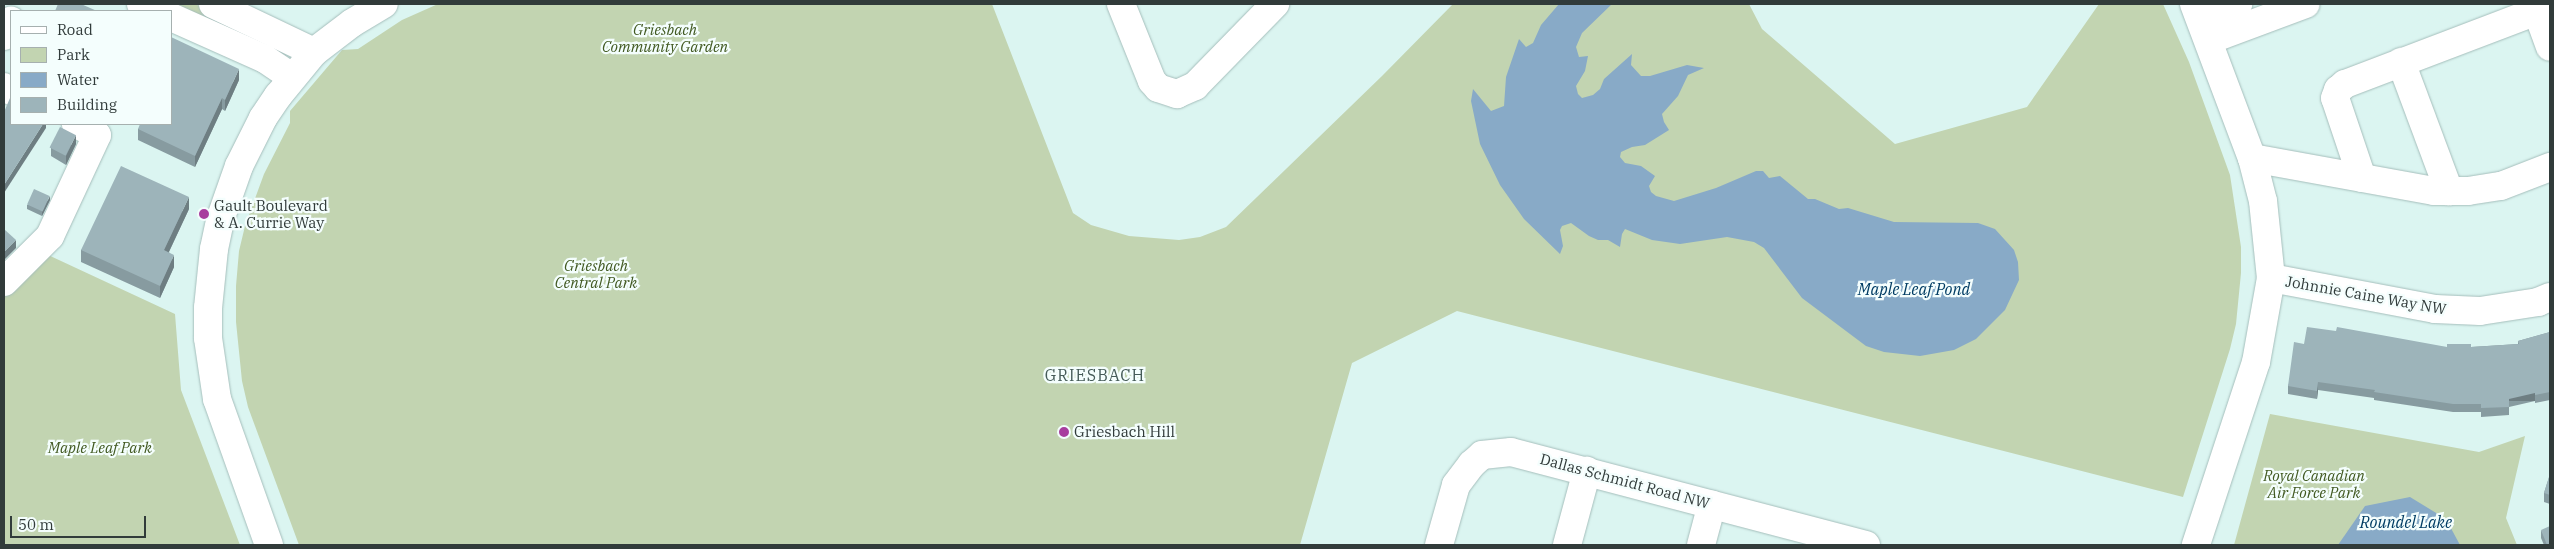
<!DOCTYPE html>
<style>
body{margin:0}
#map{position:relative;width:2554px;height:549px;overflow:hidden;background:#dbf5f1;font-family:"IBM Plex Serif",serif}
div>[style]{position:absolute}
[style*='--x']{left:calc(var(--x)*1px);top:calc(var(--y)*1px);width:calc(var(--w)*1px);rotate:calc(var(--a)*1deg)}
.green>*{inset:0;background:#c2d4b1}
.water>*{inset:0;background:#88aac7}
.roads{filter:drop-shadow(0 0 1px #a5bebb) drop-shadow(0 0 1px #a5bebb)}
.minor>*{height:28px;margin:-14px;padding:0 14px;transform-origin:14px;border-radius:14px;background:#fff}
.wall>*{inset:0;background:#879ba0}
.shaded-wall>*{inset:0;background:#6e7e82;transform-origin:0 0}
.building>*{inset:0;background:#9db4ba;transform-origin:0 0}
.dots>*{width:14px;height:14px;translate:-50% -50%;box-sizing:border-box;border:2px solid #f4fefd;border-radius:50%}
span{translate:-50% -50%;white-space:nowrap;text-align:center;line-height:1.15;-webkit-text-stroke:4.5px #f4fefd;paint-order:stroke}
.park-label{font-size:15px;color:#415921;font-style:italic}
.poi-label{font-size:15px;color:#313b3a}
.left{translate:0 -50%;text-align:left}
.street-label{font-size:15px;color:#313b3a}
.water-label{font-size:16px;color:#003c63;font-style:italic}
.neighbourhood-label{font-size:16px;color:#455b58;letter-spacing:1px}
.frame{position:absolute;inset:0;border:5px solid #313b3a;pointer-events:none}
.legend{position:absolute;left:10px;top:10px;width:162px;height:115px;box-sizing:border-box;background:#f4fefd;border:1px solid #a6b0af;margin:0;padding:6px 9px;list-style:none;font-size:15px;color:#313b3a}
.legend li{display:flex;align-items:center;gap:10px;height:25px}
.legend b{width:25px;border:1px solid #a6b0af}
.scale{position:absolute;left:10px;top:516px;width:136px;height:22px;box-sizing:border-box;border:2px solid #313b3a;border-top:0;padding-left:6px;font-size:15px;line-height:18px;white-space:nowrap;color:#313b3a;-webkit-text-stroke:4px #f4fefd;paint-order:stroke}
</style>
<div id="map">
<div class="green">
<div style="clip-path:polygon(166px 4px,195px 4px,272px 39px,267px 49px)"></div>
<div style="clip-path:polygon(438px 4px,992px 4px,1073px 213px,1091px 225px,1129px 236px,1179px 240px,1200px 237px,1226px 227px,1382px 76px,1453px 4px,1749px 4px,1762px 29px,1895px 144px,2027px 107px,2099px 4px,2163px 4px,2189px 62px,2230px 175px,2241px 247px,2241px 273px,2236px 324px,2230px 349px,2183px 497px,1457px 311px,1352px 363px,1300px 545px,299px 545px,248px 407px,242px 381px,236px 322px,236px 286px,239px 251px,245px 226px,264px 174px,290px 123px,290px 111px,342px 50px,358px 49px,402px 20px)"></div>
<div style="clip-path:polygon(46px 254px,175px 314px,181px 390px,240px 545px,4px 545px,4px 297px)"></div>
<div style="clip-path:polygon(2270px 414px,2479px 452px,2525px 436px,2506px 518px,2517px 545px,2234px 545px)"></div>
</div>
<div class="water">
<div style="clip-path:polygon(1559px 4px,1612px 4px,1582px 33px,1576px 47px,1579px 57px,1588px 56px,1585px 71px,1576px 86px,1578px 94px,1582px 98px,1593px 95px,1600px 89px,1604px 79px,1632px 54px,1631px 65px,1641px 76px,1650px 76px,1687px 65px,1704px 68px,1688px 75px,1678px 96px,1662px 114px,1664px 122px,1669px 130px,1645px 145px,1632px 147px,1621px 152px,1620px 157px,1625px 163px,1641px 166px,1655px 176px,1649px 186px,1651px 192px,1656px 196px,1674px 201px,1716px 188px,1756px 171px,1763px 171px,1769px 178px,1780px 176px,1808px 199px,1815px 199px,1839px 209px,1848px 208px,1894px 222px,1978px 223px,1995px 229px,2014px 250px,2018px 262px,2019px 280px,2005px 310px,1976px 339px,1954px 350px,1920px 356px,1884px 352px,1866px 346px,1802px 298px,1764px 248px,1754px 242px,1727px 237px,1680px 244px,1652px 240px,1625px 229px,1622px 234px,1620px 247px,1608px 240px,1598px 240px,1589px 236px,1571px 223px,1562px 226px,1560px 230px,1563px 246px,1560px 254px,1524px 219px,1500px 185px,1480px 144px,1471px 101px,1473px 89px,1491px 111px,1504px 106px,1506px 77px,1519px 39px,1526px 47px,1533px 43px,1541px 25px)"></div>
<div style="clip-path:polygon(2410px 497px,2446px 519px,2460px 545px,2338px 545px,2365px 506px)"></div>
</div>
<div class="roads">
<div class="minor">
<div style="--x:141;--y:4;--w:18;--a:22"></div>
<div style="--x:213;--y:4;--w:112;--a:25.4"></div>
<div style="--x:1121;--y:4;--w:83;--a:68.1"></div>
<div style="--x:1152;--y:81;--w:9;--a:49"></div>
<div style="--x:1158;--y:88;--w:20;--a:18"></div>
<div style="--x:1177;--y:94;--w:20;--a:-24"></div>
<div style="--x:1195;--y:86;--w:115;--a:-45.7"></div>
<div style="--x:2194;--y:4;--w:165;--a:69.4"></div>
<div style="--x:2252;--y:158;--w:44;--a:75.7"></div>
<div style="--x:2263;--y:201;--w:77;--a:84.1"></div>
<div style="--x:2271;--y:278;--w:85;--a:100.1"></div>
<div style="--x:2256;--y:362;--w:193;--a:108.2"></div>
<div style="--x:2537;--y:11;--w:38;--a:70"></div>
<div style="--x:171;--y:17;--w:103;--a:24.1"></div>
<div style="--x:265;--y:59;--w:32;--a:34"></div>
<div style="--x:2201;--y:18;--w:40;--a:-21"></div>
<div style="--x:4;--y:36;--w:17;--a:-66"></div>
<div style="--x:2209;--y:40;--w:103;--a:-20.4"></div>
<div style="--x:2401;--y:62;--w:138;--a:69.6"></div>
<div style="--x:4;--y:87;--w:8;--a:30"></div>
<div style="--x:2252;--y:158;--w:185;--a:10.3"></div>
<div style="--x:2434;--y:191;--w:34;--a:0"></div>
<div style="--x:2468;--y:191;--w:33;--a:-9"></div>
<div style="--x:2501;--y:186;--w:53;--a:-21.2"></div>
<div style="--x:2362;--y:178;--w:84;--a:-108.6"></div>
<div style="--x:2335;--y:98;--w:9;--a:-69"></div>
<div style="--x:2338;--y:90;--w:9;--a:-41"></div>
<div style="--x:2345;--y:84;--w:219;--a:-20.8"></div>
<div style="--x:2271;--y:278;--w:167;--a:10.7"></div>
<div style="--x:2435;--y:309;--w:45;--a:2.5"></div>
<div style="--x:2480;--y:311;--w:59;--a:-8.8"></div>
<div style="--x:2538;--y:302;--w:13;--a:-23"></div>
<div style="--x:4;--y:282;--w:65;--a:-45"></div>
<div style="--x:50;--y:236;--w:111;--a:-65"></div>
<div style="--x:97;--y:135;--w:24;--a:-152"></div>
<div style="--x:269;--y:545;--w:155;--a:-109.6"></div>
<div style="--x:217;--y:399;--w:62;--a:-98.4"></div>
<div style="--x:208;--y:338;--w:30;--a:-90"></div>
<div style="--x:208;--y:308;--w:59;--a:-84.2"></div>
<div style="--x:214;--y:249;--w:30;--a:-78"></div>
<div style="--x:220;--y:220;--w:57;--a:-70.6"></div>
<div style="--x:239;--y:166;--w:54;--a:-63.4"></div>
<div style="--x:263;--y:118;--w:27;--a:-56"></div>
<div style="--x:278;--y:96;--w:57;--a:-50.7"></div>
<div style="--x:314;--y:52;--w:48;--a:-37.3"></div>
<div style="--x:352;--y:23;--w:37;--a:-31"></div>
<div style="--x:1439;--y:545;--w:62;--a:-74.2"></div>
<div style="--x:1456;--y:485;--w:26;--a:-53"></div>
<div style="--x:1472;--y:464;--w:13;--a:-42"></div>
<div style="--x:1482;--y:455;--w:29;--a:-6"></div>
<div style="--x:1511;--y:452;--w:367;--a:14.7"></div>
<div style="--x:1567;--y:545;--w:77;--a:-74.9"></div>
<div style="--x:1701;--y:545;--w:42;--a:-75"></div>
</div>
</div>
<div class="wall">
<div style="clip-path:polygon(239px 80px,225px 111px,222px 109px,195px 167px,138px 140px,138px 129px)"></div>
<div style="clip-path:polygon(76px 144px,66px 165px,51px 156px,51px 148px)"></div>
<div style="clip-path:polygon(50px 200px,42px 216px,27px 209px,27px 205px)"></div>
<div style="clip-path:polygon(189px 209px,169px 252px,174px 267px,160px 298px,81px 262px,81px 250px)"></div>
<div style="clip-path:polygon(2550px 332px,2550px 400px,2535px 403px,2535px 401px,2509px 407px,2509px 415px,2481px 417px,2481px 412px,2453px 412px,2374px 400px,2374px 398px,2318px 390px,2317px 399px,2288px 394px,2288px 386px,2304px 344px,2447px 347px,2471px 347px,2518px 344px,2518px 341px)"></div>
<div style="clip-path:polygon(2550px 474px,2550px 504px,2544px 502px,2544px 493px)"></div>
<div style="clip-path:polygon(2541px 530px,2550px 545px,2544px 545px,2541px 538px)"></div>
</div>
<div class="shaded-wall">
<div style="clip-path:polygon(239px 69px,239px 80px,225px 111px,225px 100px)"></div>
<div style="clip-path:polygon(222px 98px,222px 109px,195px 167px,195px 156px)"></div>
<div style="clip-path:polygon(43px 124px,46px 124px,46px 128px,4px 193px,4px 185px)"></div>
<div style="clip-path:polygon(76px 135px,76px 144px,66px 165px,66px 156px)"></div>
<div style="clip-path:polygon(50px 196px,50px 200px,42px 216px,42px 212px)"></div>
<div style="clip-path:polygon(189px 197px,189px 209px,164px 262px,164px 250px)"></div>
<div style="clip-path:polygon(16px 240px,16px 248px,4px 260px,4px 252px)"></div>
<div style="clip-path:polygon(174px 255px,174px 267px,160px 298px,160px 286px)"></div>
<div style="clip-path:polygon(2318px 382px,2318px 390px,2317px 399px,2317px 391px)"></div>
<div style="left:2535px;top:393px;width:8px;height:27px;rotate:90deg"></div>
</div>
<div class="building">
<div style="clip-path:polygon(58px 4px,81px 4px,97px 11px,55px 11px)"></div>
<div style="clip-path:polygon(171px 37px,239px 69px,225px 100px,222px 98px,195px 156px,138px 129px,140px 124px,171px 124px)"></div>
<div style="clip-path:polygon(10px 98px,11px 98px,11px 124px,43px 124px,4px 185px,4px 112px)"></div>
<div style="left:60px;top:127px;width:18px;height:23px;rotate:27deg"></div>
<div style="clip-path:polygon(121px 166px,189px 197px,164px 250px,174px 255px,160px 286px,81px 250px)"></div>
<div style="left:34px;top:189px;width:17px;height:17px;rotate:24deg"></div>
<div style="clip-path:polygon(4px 229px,16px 240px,4px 252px)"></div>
<div style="clip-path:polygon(2307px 327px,2336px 331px,2337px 327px,2447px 347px,2447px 344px,2471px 344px,2471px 347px,2519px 344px,2518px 341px,2550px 332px,2550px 392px,2535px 395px,2535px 393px,2509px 399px,2509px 407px,2481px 408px,2481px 404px,2453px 404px,2374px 392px,2375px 390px,2318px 382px,2317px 391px,2288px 386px,2294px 342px,2304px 344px)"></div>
<div style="clip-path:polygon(2550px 474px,2550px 495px,2544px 493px)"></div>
<div style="clip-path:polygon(2550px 526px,2550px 545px,2547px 545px,2541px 530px)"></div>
</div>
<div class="dots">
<div style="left:204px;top:214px;background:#a83d9e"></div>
<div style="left:1064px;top:432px;background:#a83d9e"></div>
</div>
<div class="park-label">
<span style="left:665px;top:38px">Griesbach<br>Community Garden</span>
<span style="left:596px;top:274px">Griesbach<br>Central Park</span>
<span style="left:100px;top:448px">Maple Leaf Park</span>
<span style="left:2314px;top:484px">Royal Canadian<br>Air Force Park</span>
</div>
<div class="poi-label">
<span class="left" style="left:214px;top:214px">Gault Boulevard<br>&amp; A. Currie Way</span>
<span class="left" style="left:1074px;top:432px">Griesbach Hill</span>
</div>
<div class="street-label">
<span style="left:2366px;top:295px;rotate:10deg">Johnnie Caine Way NW</span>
<span style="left:1625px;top:481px;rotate:15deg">Dallas Schmidt Road NW</span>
</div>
<div class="water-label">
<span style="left:1914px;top:289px">Maple Leaf Pond</span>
<span style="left:2406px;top:522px">Roundel Lake</span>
</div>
<div class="neighbourhood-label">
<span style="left:1095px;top:375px">GRIESBACH</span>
</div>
<div class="frame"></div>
<ul class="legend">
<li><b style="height:6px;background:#fff"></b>Road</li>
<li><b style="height:14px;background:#c2d4b1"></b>Park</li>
<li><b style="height:14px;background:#88aac7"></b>Water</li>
<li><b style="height:14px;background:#9db4ba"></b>Building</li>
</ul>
<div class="scale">50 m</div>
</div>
